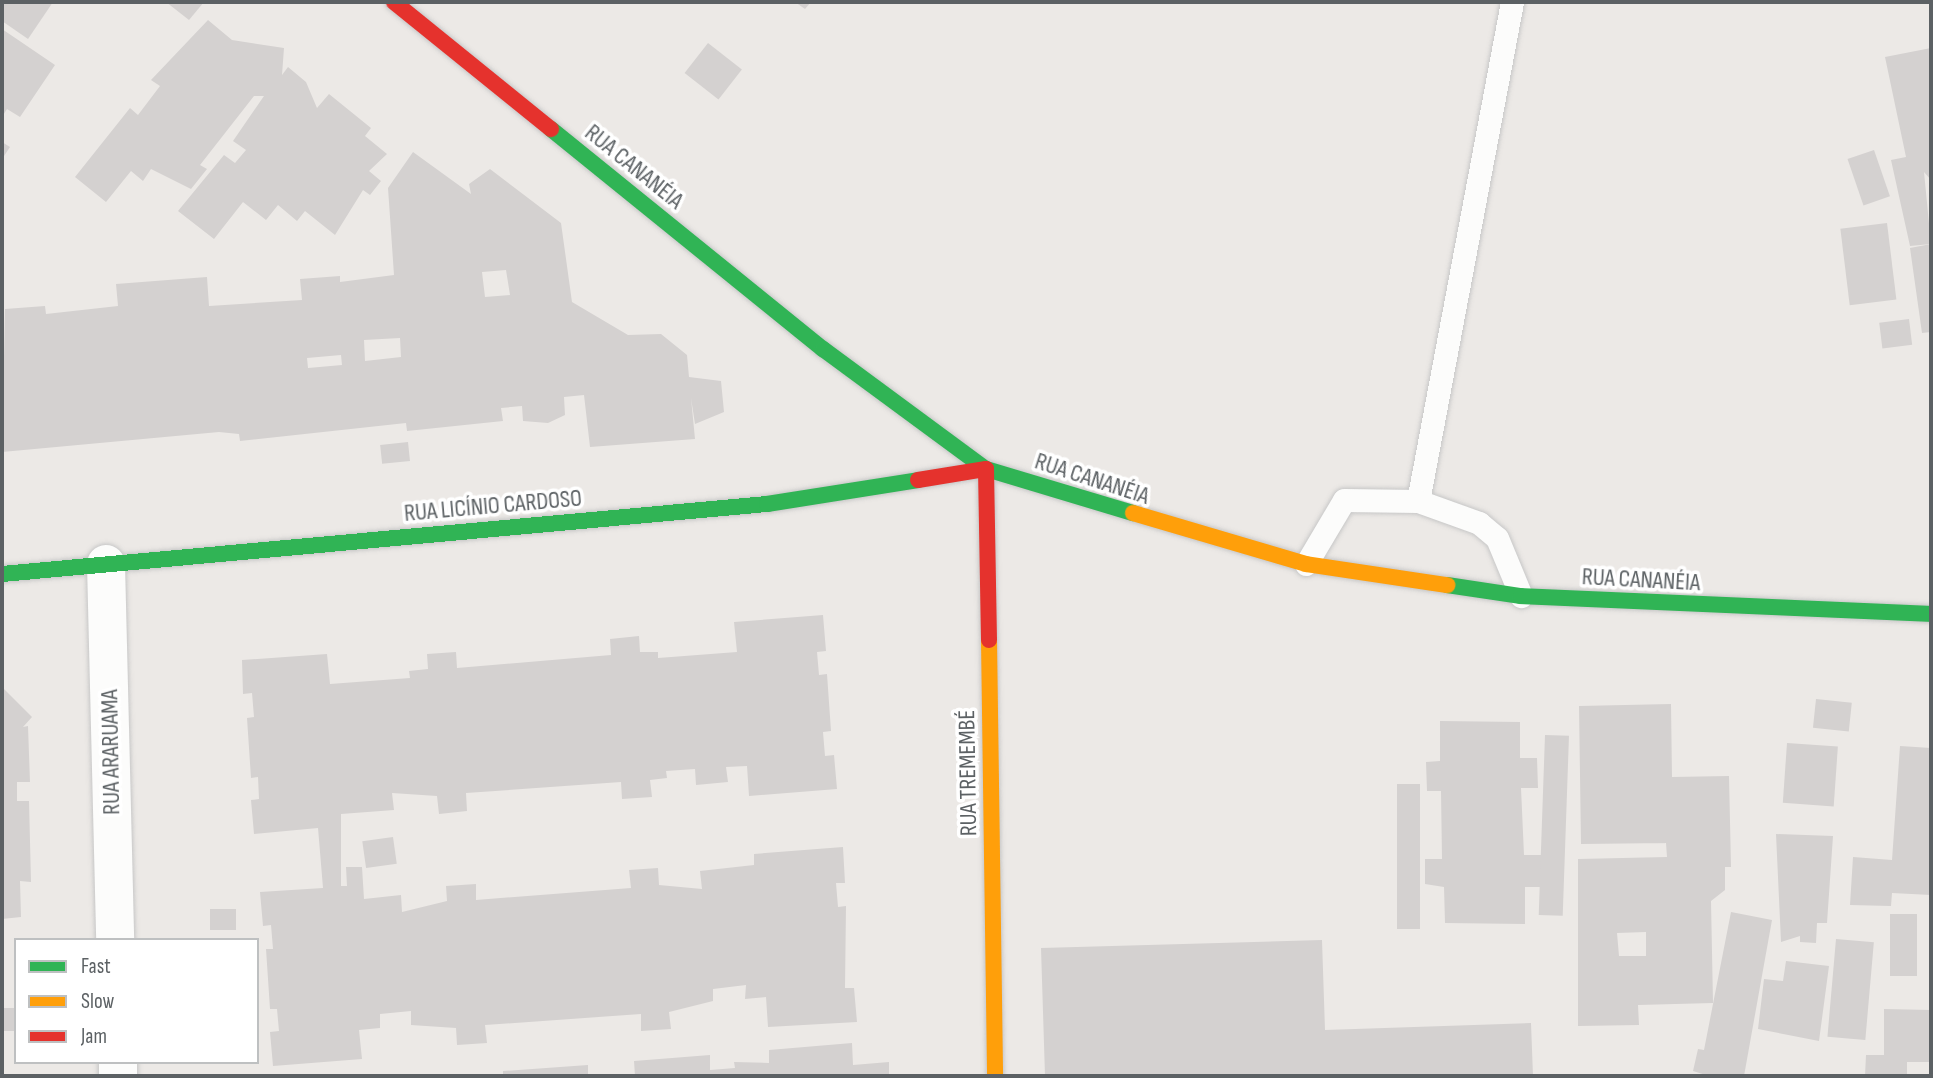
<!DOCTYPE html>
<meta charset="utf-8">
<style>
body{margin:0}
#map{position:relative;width:1933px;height:1078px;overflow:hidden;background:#ece9e6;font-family:"Sofia Sans Condensed",sans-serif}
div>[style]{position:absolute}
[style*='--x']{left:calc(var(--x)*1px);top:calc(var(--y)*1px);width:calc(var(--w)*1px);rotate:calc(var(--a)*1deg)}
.building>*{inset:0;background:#d4d1d0;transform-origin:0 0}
.roads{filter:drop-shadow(0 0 2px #c7c7c7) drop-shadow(0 0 2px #c7c7c7)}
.lane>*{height:23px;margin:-11.5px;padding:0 11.5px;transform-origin:11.5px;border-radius:11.5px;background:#fcfcfb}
.street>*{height:38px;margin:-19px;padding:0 19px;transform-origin:19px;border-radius:19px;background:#fcfcfb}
.fast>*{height:16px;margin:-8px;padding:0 8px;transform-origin:8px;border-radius:8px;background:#30b455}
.slow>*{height:16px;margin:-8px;padding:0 8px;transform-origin:8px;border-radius:8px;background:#ff9f0a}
.jam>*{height:16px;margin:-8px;padding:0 8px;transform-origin:8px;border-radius:8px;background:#e5322d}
span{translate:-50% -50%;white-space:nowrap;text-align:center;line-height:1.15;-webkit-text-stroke:7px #fff;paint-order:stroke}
.street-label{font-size:24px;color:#5c6164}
.frame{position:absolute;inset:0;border:4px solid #5c6164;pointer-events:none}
.legend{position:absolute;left:14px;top:938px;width:245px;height:126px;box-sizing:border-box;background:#fff;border:2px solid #bec0c1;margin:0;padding:9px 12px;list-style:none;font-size:21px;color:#5c6164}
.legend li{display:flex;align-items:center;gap:14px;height:35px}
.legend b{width:35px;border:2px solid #bec0c1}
</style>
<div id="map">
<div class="building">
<div style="clip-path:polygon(2px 2px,53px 2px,28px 39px,2px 21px)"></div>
<div style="clip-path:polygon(166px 2px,204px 2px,189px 20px)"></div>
<div style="clip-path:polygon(795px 2px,811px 2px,805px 9px)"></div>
<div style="clip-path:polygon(208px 20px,232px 40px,284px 48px,282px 75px,288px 67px,306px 82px,317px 108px,329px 94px,371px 128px,365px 136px,387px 154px,369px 171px,381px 181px,370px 195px,363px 190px,335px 235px,305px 211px,297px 221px,278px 205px,266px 220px,243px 202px,214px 239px,178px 211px,224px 155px,235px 163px,246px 150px,233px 141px,264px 96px,254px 96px,200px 165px,207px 169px,191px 189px,151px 169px,143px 181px,131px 171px,106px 202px,75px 177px,130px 108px,138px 115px,160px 86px,151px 80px)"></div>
<div style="clip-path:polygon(2px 29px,55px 65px,20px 117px,7px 109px,2px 117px)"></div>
<div style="left:708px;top:43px;width:43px;height:38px;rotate:38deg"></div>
<div style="clip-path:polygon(1931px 48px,1931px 180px,1924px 172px,1931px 244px,1910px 246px,1891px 160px,1906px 157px,1885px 57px)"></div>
<div style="clip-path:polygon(2px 142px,10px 147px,2px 159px)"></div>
<div style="left:1874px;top:150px;width:49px;height:28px;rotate:71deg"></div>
<div style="clip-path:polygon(evenodd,413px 152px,471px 194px,469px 184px,490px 169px,561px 223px,572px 302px,628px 335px,661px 334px,687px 355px,689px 377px,721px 381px,724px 412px,695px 424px,691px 398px,695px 439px,590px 447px,584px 395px,564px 397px,565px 415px,548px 423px,523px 421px,522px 406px,501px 408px,503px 421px,407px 431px,406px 423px,240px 441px,239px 434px,219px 432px,2px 452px,5px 309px,45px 306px,46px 314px,118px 306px,116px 284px,207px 277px,209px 306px,302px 300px,300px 279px,340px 276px,340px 282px,394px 275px,388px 188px,413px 152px,506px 270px,510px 295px,485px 297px,482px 272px,506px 270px,413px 152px,400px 338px,401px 357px,365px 361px,364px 340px,400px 338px,413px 152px,341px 355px,342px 365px,308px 368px,307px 358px,341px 355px)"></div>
<div style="left:1887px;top:223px;width:77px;height:47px;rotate:83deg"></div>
<div style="clip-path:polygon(1931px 244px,1931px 332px,1922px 333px,1910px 248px)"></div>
<div style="left:1909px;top:319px;width:26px;height:30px;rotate:83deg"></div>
<div style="left:408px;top:442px;width:19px;height:28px;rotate:84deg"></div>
<div style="clip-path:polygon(823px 615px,826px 651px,817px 652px,819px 675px,827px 674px,831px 731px,823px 732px,825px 756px,834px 755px,837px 789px,749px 796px,747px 766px,726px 767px,728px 782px,696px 785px,695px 769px,666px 771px,667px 778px,650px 780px,652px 797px,622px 799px,621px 782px,466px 793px,467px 811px,439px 814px,437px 796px,392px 793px,394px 810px,341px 814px,341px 886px,347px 886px,346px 867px,362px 867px,364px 899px,401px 895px,402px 912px,447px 901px,446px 886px,476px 884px,476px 900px,631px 888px,629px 870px,658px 868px,659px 885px,702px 889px,700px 871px,754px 865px,754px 854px,843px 847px,845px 883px,836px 883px,838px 907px,846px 906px,845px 988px,854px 988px,857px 1022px,768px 1027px,766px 997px,745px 999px,746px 985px,713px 989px,713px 1001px,669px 1012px,671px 1029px,641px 1031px,641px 1014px,485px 1025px,487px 1043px,457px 1045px,456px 1028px,411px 1025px,411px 1011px,380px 1014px,380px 1028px,359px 1030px,362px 1059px,273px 1066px,270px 1032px,279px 1031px,277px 1009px,270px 1009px,266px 949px,273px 949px,271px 925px,263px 926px,260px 892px,323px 888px,318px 828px,254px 834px,251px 800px,259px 799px,258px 777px,251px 778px,247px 718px,254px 717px,252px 693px,243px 694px,242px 660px,327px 654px,330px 684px,410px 678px,409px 671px,428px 669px,427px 654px,456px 652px,457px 668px,611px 655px,610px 639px,639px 636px,640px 652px,658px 652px,658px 658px,737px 652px,734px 622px)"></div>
<div style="clip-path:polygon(2px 687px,32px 717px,23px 727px,28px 726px,30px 782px,17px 782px,17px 801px,29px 801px,31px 882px,20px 881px,21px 917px,2px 919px)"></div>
<div style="left:1816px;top:699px;width:36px;height:29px;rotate:6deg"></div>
<div style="clip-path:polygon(evenodd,1671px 704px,1672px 777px,1729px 776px,1731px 867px,1725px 867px,1725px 890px,1711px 901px,1713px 1003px,1638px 1005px,1639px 1025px,1578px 1026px,1578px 859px,1667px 857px,1666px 843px,1581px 844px,1579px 706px,1671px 704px,1646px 932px,1646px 956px,1619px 956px,1617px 933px,1646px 932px)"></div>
<div style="clip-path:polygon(1440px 721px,1520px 722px,1520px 758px,1537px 758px,1538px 788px,1521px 788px,1524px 855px,1541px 855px,1542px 887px,1525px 887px,1525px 924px,1445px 923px,1444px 887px,1425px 884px,1425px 859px,1442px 859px,1441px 791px,1427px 791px,1426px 762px,1440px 761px)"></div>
<div style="left:1545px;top:735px;width:24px;height:180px;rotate:2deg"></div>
<div style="left:1787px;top:743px;width:51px;height:60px;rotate:4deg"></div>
<div style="clip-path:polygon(1900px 746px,1931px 748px,1931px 895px,1892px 893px,1891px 906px,1850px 905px,1853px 857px,1892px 860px)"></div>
<div style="left:1397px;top:784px;width:23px;height:145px"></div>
<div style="clip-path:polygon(1776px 834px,1833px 836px,1827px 923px,1817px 923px,1816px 943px,1800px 942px,1800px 936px,1781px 942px)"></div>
<div style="left:393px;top:837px;width:27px;height:31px;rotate:82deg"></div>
<div style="left:210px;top:909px;width:26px;height:21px"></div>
<div style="clip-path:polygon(1731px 912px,1772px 920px,1744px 1076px,1709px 1076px,1693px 1071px,1698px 1049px,1704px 1050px)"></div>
<div style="left:1890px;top:914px;width:27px;height:62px"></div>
<div style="left:1836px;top:939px;width:38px;height:98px;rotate:5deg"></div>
<div style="clip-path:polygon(1322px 940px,1325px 1030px,1531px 1023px,1533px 1076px,1045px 1076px,1041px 948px)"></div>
<div style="clip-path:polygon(1786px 961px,1829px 966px,1819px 1041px,1758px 1029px,1764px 979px,1783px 981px)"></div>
<div style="left:16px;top:1008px;width:23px;height:14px;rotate:90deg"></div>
<div style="clip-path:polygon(1884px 1009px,1931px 1010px,1931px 1062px,1907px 1062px,1907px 1076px,1865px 1076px,1866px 1055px,1884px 1055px)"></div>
<div style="clip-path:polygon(852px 1043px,853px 1065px,889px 1062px,889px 1076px,635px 1076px,634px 1061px,710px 1055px,710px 1070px,735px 1068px,734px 1062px,769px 1063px,769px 1050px)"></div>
<div style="clip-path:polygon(588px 1065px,588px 1076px,503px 1076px,503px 1071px)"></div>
</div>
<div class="roads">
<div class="lane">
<div style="--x:1418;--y:501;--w:508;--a:-79.33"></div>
<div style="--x:1306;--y:564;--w:74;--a:-59.3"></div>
<div style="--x:1344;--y:500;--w:74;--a:0.8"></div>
<div style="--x:1418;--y:501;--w:65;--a:19.8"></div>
<div style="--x:1479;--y:523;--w:23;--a:40"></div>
<div style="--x:1497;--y:538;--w:63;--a:67.5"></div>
</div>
<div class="street">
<div style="--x:106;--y:564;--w:376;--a:88.6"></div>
<div style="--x:118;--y:1062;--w:14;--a:90"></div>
</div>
<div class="fast">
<div style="--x:551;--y:129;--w:350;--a:39"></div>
<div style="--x:823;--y:349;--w:202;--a:36.4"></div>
<div style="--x:986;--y:469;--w:153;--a:16.7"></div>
<div style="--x:2;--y:574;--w:768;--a:-5.23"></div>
<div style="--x:767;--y:504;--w:153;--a:-9"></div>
<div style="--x:1447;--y:585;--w:75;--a:8.5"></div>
<div style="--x:1521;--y:596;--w:410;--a:2.5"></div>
</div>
<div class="slow">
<div style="--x:1133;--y:513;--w:180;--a:16.4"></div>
<div style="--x:1306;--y:564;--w:143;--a:8.5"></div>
<div style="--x:989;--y:640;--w:436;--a:89.2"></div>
</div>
<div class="jam">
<div style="--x:394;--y:2;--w:202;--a:39"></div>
<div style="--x:918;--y:480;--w:69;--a:-9.2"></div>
<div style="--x:986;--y:469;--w:171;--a:89"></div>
</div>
</div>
<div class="street-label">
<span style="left:634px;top:167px;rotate:39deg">RUA CANANÉIA</span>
<span style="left:1092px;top:479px;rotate:18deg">RUA CANANÉIA</span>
<span style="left:493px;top:506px;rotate:-5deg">RUA LICÍNIO CARDOSO</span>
<span style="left:1641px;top:580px;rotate:3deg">RUA CANANÉIA</span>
<span style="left:111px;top:752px;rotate:-91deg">RUA ARARUAMA</span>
<span style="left:968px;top:773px;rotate:-91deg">RUA TREMEMBÉ</span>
</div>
<div class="frame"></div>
<ul class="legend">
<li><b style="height:9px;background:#30b455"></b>Fast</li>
<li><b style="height:9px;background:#ff9f0a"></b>Slow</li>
<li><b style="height:9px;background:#e5322d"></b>Jam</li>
</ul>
</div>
